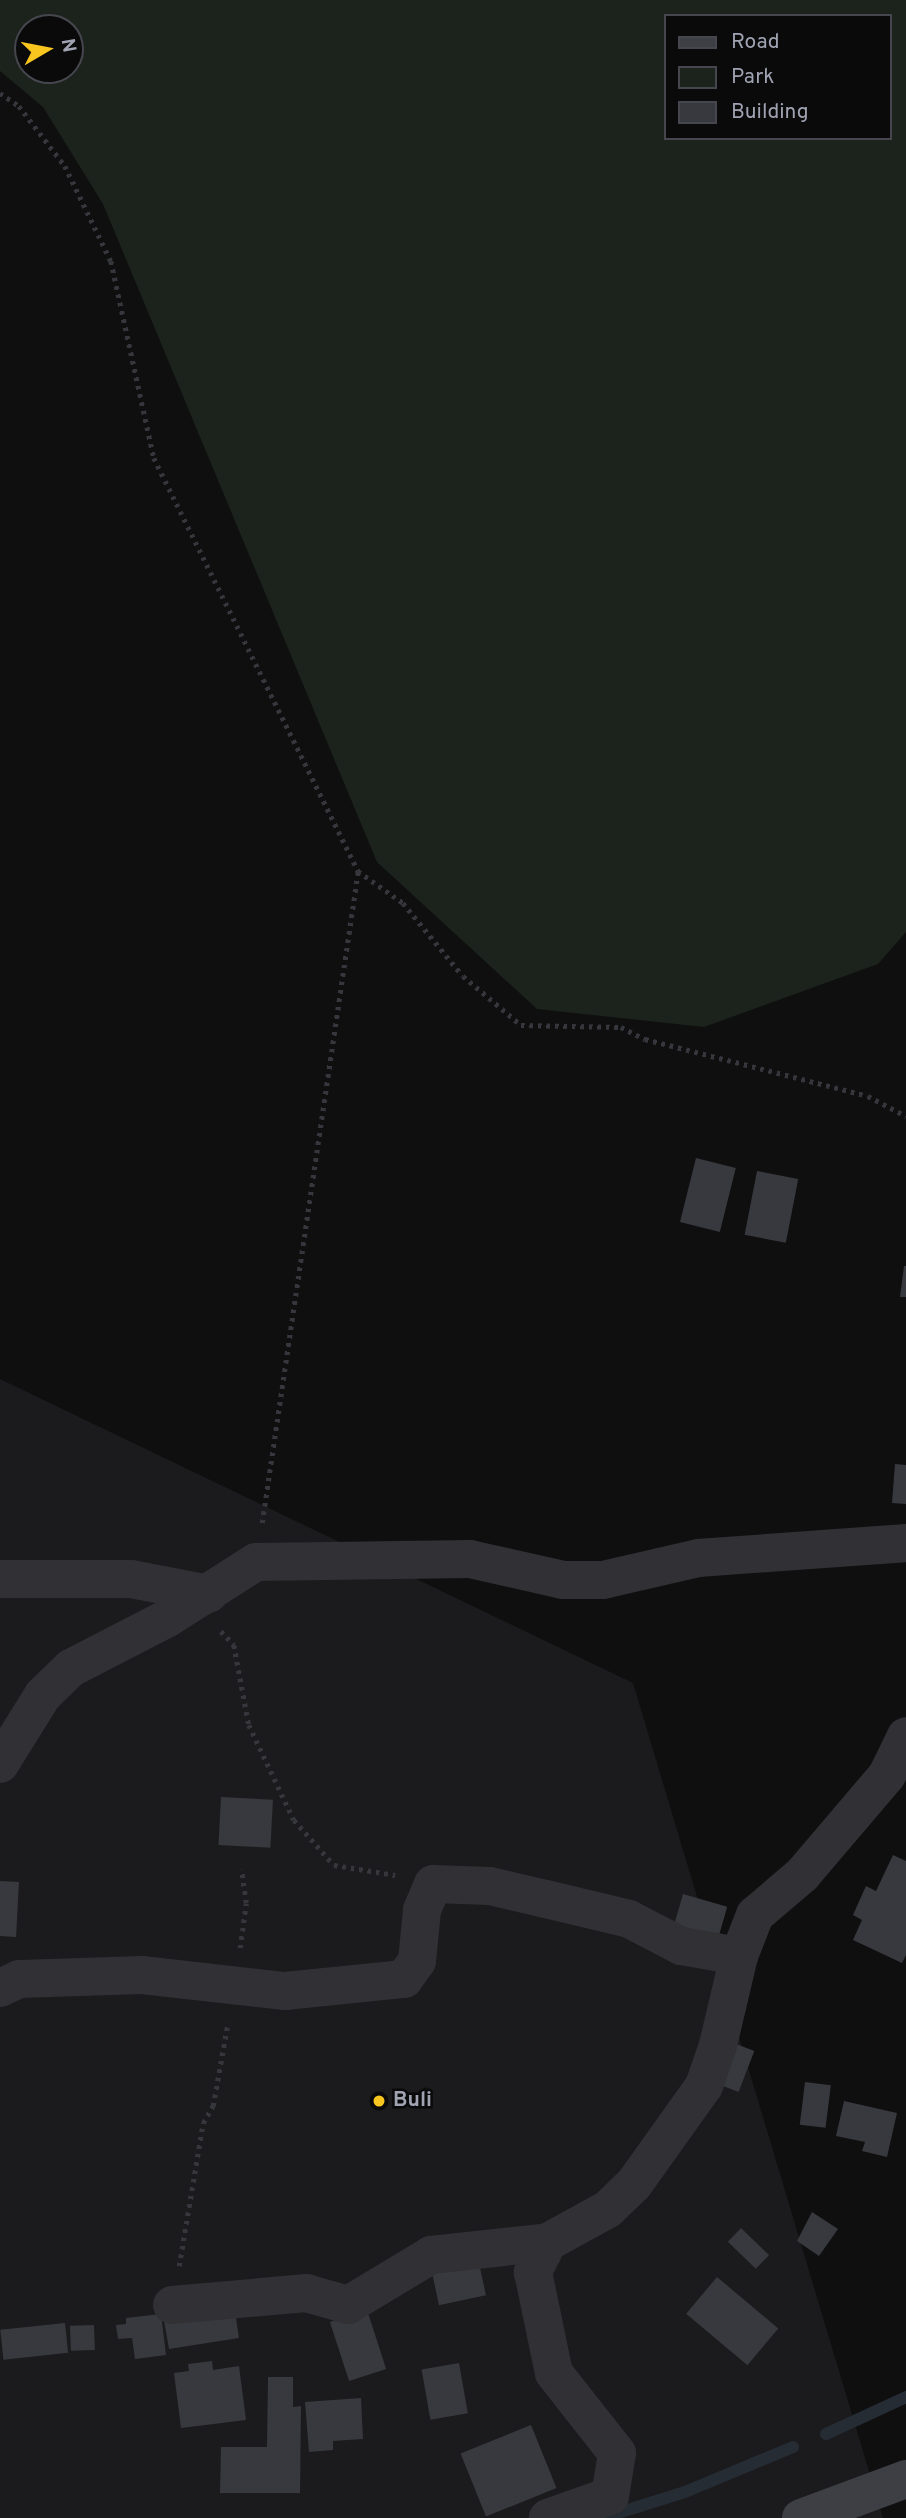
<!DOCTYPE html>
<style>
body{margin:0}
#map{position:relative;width:906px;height:2518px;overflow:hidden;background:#0f0f10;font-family:Overpass,sans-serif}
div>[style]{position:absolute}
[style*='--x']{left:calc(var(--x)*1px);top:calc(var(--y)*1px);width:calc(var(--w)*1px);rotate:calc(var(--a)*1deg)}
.built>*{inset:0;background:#1b1b1d}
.green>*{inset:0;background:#1b231c}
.stream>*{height:12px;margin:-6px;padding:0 6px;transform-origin:6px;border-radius:6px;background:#252c34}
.building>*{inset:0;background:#38393e;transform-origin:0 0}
.path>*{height:4.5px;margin-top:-2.25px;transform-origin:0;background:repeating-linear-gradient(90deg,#36373c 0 3.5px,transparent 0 8.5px)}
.street>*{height:38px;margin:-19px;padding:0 19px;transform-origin:19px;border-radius:19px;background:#303035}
.secondary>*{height:38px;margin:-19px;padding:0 19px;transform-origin:19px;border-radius:19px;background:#3e3f45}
.dots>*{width:19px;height:19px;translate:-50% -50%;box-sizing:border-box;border:4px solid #0a0a0b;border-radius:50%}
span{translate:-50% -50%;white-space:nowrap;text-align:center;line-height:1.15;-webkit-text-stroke:5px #0a0a0b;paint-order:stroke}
.poi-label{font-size:21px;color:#9fa3b2;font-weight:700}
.left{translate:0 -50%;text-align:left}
.legend{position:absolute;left:664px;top:14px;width:228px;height:126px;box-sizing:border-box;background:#0a0a0b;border:2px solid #46474e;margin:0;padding:9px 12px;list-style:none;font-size:21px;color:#9fa3b2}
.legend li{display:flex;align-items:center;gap:14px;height:35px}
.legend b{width:35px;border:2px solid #46474e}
.north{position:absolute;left:14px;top:14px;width:70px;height:70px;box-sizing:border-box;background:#0a0a0b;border:2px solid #46474e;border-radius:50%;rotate:80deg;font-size:19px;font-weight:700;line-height:28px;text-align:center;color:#9fa3b2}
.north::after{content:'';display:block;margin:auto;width:24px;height:32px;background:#f8c61f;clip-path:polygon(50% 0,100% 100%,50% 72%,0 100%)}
</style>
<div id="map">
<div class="built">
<div style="clip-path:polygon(0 1379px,633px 1683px,883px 2518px,0 2518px)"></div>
</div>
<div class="green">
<div style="clip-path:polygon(evenodd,0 0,906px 0,906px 932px,878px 964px,704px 1027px,537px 1009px,377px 862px,103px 204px,43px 107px,0 71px,0 0,666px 16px,890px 16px,890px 138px,666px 138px,666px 16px,0 0,28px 28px,70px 28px,70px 70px,28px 70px,28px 28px)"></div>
</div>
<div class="stream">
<div style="--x:826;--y:2434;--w:88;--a:-24.8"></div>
<div style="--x:602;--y:2518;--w:87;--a:-17.4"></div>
<div style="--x:685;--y:2492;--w:117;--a:-22.6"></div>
</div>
<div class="building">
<div style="left:696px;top:1158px;width:41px;height:66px;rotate:14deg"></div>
<div style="left:757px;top:1171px;width:42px;height:65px;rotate:11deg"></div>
<div style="clip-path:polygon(904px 1266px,906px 1266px,906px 1297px,900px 1297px)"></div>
<div style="clip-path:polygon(895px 1464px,906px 1465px,906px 1504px,892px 1503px)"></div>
<div style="left:221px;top:1797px;width:52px;height:48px;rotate:3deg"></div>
<div style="clip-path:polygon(893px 1855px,906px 1861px,906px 1955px,902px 1963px,853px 1940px,862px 1920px,853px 1915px,866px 1886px,876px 1891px)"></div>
<div style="left:0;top:1881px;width:19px;height:55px;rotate:3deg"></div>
<div style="left:683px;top:1894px;width:46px;height:38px;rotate:16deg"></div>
<div style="left:731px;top:2042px;width:25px;height:44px;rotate:21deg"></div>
<div style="left:805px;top:2082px;width:26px;height:43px;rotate:7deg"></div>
<div style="clip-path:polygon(844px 2101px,897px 2113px,887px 2157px,862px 2151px,865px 2142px,836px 2136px)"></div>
<div style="clip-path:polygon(812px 2212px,838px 2229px,819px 2256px,797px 2241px)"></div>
<div style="left:741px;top:2228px;width:39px;height:19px;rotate:44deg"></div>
<div style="left:478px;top:2258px;width:38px;height:48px;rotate:78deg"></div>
<div style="left:717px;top:2277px;width:80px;height:48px;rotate:40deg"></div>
<div style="left:367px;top:2310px;width:62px;height:39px;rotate:72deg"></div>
<div style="clip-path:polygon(235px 2312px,239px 2338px,169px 2349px,163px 2315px)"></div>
<div style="clip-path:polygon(161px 2314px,166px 2355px,135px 2359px,132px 2338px,118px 2339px,116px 2325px,126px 2324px,126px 2318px)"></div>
<div style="left:65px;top:2323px;width:30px;height:65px;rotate:84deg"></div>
<div style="left:94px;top:2325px;width:25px;height:24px;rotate:88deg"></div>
<div style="clip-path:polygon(212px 2361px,213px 2370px,239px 2366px,246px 2420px,181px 2428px,174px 2373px,189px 2371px,188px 2364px)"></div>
<div style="left:459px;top:2363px;width:51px;height:38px;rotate:80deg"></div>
<div style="clip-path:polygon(268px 2377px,293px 2377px,293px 2407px,301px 2406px,300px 2493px,220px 2493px,221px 2447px,267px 2447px)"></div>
<div style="clip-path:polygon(361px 2398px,363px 2439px,333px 2441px,333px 2450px,309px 2452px,305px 2402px)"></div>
<div style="left:531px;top:2425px;width:68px;height:76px;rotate:68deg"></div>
</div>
<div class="path">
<div style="--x:0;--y:93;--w:23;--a:34"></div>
<div style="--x:19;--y:106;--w:76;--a:52.5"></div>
<div style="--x:65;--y:166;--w:106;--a:64.2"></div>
<div style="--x:111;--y:261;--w:202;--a:77.7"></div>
<div style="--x:154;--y:458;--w:461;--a:63.7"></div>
<div style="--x:358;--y:871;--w:55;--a:35.4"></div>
<div style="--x:403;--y:903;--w:94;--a:50.6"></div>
<div style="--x:463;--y:976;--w:76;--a:40.2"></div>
<div style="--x:521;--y:1025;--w:100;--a:1.1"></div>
<div style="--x:621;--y:1027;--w:27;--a:27"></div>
<div style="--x:645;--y:1039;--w:230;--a:14.3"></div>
<div style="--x:868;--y:1096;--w:43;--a:27.8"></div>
<div style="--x:262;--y:1523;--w:659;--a:-81.62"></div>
<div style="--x:221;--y:1631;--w:19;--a:47"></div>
<div style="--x:234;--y:1645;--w:81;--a:79.4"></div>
<div style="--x:249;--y:1725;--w:105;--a:64.7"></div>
<div style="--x:294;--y:1820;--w:60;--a:48.4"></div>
<div style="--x:334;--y:1865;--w:62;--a:9.3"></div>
<div style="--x:240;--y:1948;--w:45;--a:-82.4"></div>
<div style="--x:246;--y:1903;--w:34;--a:-98"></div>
<div style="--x:179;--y:2266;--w:145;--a:-80.5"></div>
<div style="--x:203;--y:2123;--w:20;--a:-60"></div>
<div style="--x:213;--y:2106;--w:85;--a:-79.9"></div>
</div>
<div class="street">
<div style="--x:0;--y:1579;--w:131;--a:0"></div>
<div style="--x:131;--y:1579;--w:79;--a:10.9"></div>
<div style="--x:0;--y:1764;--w:81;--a:-58.1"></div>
<div style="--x:43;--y:1695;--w:39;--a:-44"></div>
<div style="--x:71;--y:1668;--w:109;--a:-27.3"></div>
<div style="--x:168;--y:1618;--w:104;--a:-32.5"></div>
<div style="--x:256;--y:1562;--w:214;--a:-0.8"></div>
<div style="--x:470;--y:1559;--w:95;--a:12.7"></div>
<div style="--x:563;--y:1580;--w:40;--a:0"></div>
<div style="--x:603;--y:1580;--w:98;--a:-13"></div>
<div style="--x:698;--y:1558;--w:209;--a:-4.1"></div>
<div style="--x:0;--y:1988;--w:21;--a:-25"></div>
<div style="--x:19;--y:1979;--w:123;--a:-1.9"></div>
<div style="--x:142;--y:1975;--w:144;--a:6.4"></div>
<div style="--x:285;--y:1991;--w:120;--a:-5.8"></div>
<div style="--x:404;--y:1979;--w:22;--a:-54"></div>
<div style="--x:417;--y:1961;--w:51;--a:-84.4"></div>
<div style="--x:422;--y:1910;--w:28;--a:-67"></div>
<div style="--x:433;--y:1884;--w:57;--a:2"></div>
<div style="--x:490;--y:1886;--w:57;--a:13.1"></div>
<div style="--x:546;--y:1899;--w:85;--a:13.5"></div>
<div style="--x:629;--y:1919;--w:59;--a:27.4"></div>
<div style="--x:681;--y:1946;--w:59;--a:9.8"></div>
<div style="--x:548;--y:2242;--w:34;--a:117"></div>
<div style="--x:533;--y:2272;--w:103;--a:78.3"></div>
<div style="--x:554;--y:2373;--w:102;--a:51.8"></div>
<div style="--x:617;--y:2453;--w:44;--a:99.2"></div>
<div style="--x:610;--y:2496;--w:66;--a:160.5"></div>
<div style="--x:172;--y:2305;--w:135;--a:-5.1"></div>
<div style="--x:306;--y:2293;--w:44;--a:15.9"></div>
<div style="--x:348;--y:2305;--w:97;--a:-31.1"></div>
<div style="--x:431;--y:2255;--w:118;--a:-6.3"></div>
<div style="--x:548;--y:2242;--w:68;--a:-28.8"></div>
<div style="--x:608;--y:2209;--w:36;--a:-44"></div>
<div style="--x:634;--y:2184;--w:120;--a:-54.5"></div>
<div style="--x:704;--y:2086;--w:43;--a:-71.1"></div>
<div style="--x:718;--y:2045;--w:91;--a:-76.7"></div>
<div style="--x:739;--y:1956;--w:44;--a:-68.7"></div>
<div style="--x:755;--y:1915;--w:62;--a:-40.4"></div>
<div style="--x:802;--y:1875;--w:131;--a:-49.6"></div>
<div style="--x:887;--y:1775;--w:43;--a:-64"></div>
</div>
<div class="secondary">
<div style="--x:801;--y:2518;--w:112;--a:-20.4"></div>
</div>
<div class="dots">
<div style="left:379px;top:2101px;background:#f8c61f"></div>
</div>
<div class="poi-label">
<span class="left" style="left:393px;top:2101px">Buli</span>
</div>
<ul class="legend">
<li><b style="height:9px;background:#3e3f45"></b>Road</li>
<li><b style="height:19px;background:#1b231c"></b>Park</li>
<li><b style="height:19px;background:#38393e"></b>Building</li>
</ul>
<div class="north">N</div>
</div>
